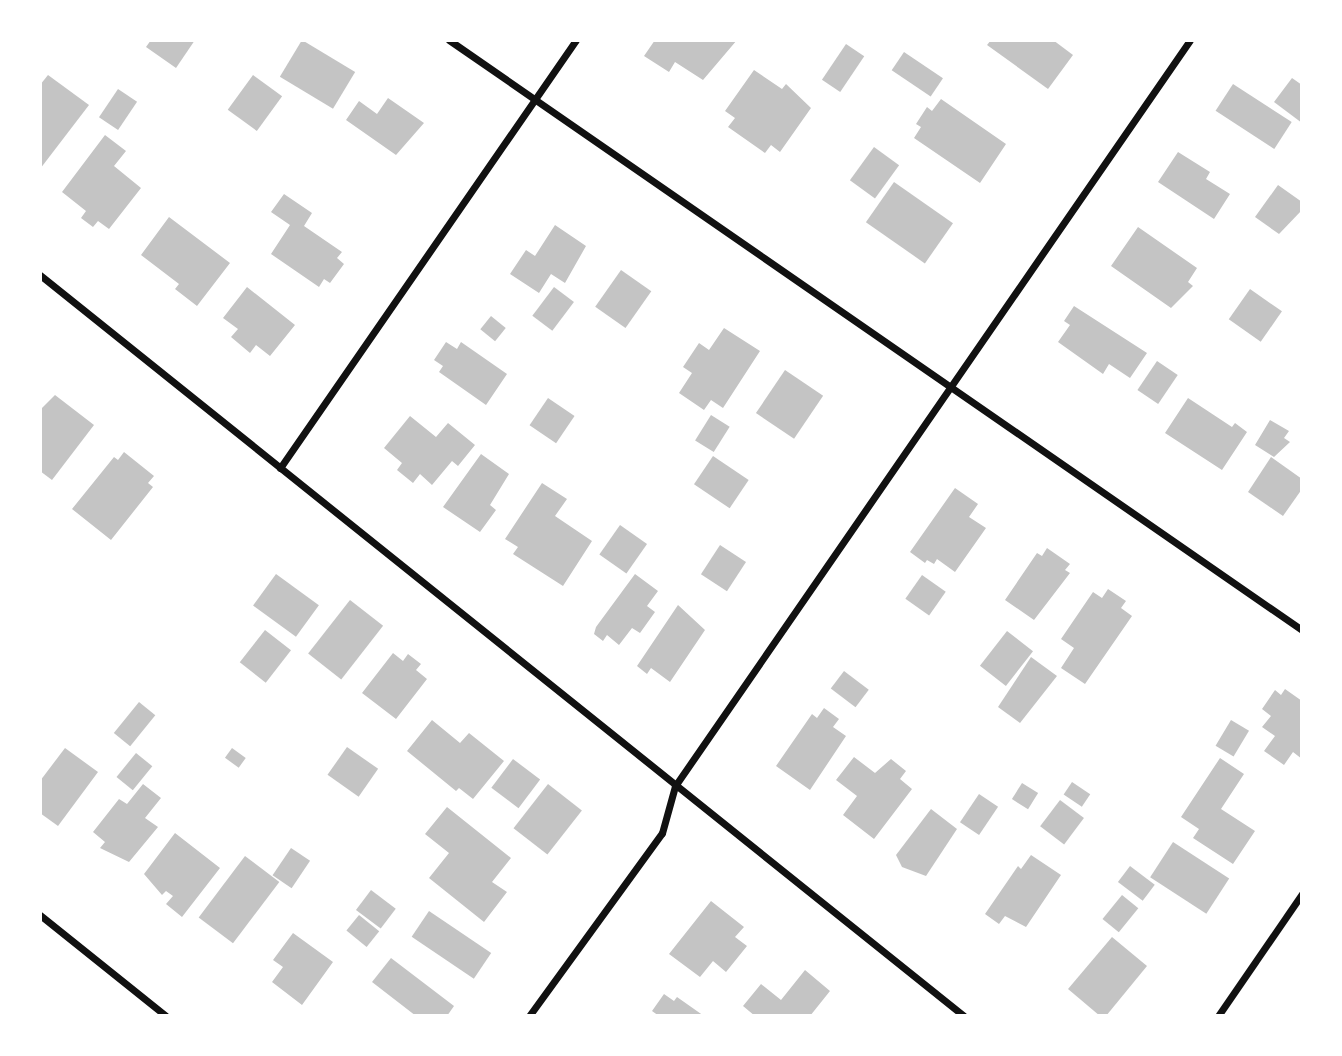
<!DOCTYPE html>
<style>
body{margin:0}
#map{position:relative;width:1342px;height:1056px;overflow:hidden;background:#fff;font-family:"Fira Sans",sans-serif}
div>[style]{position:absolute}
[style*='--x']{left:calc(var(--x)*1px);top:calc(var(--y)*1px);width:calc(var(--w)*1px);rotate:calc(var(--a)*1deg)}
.building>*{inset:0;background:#c4c4c4;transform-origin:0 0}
.minor>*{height:7px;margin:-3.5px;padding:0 3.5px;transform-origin:3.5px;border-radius:3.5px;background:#111}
span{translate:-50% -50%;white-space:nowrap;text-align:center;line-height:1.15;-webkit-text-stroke:6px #fff;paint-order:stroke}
.frame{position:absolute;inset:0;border:42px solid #fff;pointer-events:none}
</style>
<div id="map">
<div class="building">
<div style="clip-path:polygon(151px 40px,195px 40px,176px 68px,146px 47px)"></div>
<div style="left:302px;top:40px;width:62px;height:43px;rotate:31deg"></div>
<div style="clip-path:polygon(655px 40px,737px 40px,703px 80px,675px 62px,669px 72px,644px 56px)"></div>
<div style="clip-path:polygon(991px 40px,1053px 40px,1073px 55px,1048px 89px,987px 45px)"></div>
<div style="left:846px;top:44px;width:22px;height:43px;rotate:34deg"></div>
<div style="left:904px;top:52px;width:47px;height:22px;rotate:34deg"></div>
<div style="clip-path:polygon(754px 70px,782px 89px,786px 84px,811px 108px,780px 152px,771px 145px,765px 153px,728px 127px,735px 118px,725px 111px)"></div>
<div style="clip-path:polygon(48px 75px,89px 105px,40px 169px,40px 85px)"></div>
<div style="left:253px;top:75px;width:36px;height:43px;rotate:36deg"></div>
<div style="clip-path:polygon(1292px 78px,1302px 85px,1302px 123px,1274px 102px)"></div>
<div style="left:1233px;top:84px;width:70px;height:32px;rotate:33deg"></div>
<div style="left:118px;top:89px;width:23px;height:34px;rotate:34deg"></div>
<div style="clip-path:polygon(388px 98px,424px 123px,396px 155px,346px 120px,359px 101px,377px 114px)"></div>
<div style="clip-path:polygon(941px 99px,1006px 144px,980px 183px,914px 138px,921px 127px,916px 124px,927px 107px,932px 111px)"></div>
<div style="clip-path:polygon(105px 135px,126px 151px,114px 166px,141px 188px,109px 229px,98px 221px,93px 227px,81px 218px,86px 211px,62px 192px)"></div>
<div style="left:874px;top:147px;width:31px;height:41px;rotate:36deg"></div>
<div style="clip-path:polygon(1178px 152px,1210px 172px,1206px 179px,1230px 194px,1214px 219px,1158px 182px)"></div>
<div style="left:894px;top:182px;width:72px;height:49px;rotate:35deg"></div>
<div style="clip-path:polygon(1278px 185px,1302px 202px,1302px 210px,1279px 234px,1255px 217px)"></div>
<div style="clip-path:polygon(284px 194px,312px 213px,304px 226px,342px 252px,337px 258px,344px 264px,330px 283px,324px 279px,319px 287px,271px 254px,290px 225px,271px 212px)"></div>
<div style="clip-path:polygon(169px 217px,230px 263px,197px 306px,175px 289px,179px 284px,141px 255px)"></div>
<div style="clip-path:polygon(555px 225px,586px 246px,565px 283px,551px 274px,539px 293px,510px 274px,526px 250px,535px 256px)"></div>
<div style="clip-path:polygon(1138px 227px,1197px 268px,1188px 282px,1193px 286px,1171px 308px,1111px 266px)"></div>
<div style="left:621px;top:270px;width:37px;height:45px;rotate:35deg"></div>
<div style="clip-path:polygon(247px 287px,295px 325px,270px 356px,256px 345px,250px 353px,231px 337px,238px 329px,223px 318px)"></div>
<div style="left:554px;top:287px;width:25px;height:36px;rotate:37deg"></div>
<div style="left:1250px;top:289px;width:39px;height:37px;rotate:35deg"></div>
<div style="clip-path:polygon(1074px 306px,1147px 353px,1130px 378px,1109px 364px,1103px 374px,1058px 342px,1070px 325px,1064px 321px)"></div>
<div style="left:491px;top:316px;width:19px;height:17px;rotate:39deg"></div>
<div style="clip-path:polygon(724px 328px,760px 351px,723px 408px,711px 400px,704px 410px,679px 393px,692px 373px,683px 367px,699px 343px,709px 350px)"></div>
<div style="clip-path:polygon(446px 342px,457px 349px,461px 342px,507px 374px,486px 405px,439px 372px,443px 366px,434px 360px)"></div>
<div style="left:1157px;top:361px;width:25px;height:35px;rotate:34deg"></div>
<div style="left:785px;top:370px;width:46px;height:52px;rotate:34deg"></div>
<div style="clip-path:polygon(55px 395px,94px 425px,52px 480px,40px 471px,40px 410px)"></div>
<div style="left:548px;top:398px;width:32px;height:33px;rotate:34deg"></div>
<div style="clip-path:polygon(1188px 398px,1232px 427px,1235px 423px,1247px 432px,1222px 470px,1165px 433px)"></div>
<div style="left:711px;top:415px;width:22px;height:30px;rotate:32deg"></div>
<div style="clip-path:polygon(410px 416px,436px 437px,448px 423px,475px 445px,458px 466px,452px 461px,432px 485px,420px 474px,413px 483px,397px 470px,402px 463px,384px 448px)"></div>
<div style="clip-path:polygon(1270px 420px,1289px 431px,1284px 438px,1290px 442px,1274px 457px,1255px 445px)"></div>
<div style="clip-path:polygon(124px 452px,154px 476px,148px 483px,153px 487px,111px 540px,72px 509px,114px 457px,118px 460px)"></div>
<div style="clip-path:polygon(481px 454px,509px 474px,490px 505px,496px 510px,480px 532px,443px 507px)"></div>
<div style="left:713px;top:456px;width:43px;height:34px;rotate:34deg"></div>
<div style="clip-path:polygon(1271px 457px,1302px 479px,1302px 489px,1283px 516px,1248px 492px)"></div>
<div style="clip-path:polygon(542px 483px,567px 499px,555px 516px,592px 541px,563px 586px,513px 554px,518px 547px,505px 539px)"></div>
<div style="clip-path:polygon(955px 488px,978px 504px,969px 517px,986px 528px,955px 572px,937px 559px,934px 564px,927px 560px,925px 563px,910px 552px)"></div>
<div style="left:620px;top:525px;width:33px;height:36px;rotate:35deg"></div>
<div style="left:720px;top:545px;width:31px;height:35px;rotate:33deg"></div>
<div style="clip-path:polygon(1047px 548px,1070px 564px,1065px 570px,1070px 573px,1034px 620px,1005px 600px,1037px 553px,1042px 556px)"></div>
<div style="left:276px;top:574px;width:53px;height:39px;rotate:36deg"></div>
<div style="clip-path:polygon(635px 574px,658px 591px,647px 606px,655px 612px,640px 633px,632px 628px,619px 645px,607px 635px,603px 641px,594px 634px,596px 627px)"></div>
<div style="left:922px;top:575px;width:29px;height:29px;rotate:35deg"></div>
<div style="clip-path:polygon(1108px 589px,1126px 601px,1121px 608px,1132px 616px,1085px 684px,1061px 668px,1074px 648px,1061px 639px,1093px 592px,1102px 598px)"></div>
<div style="left:350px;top:600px;width:42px;height:68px;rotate:38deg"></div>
<div style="clip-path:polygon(678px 605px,705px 630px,670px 682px,651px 668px,647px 674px,637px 666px)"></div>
<div style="left:265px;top:630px;width:33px;height:41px;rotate:38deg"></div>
<div style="left:1007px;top:631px;width:33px;height:44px;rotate:38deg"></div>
<div style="clip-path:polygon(393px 653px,403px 661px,408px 654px,421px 664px,416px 670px,427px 679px,396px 719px,362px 693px)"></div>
<div style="clip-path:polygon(1031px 657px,1057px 676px,1020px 723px,998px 707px)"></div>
<div style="left:844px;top:671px;width:31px;height:22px;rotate:37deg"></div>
<div style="clip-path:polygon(1285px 689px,1302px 701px,1302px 759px,1293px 752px,1284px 765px,1264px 751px,1275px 736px,1262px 727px,1271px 716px,1262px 709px,1275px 690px,1281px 695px)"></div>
<div style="left:139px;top:702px;width:21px;height:40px;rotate:39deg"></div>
<div style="clip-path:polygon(824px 708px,839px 719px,833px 727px,846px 736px,810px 790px,776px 766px,812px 714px,817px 718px)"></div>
<div style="clip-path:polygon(432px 720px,460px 743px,469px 733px,504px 761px,473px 799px,459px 788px,456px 791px,407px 751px)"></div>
<div style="left:1231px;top:720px;width:21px;height:30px;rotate:31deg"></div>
<div style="left:347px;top:747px;width:38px;height:34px;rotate:35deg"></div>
<div style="clip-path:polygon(65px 748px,98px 772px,58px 826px,40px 813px,40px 781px)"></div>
<div style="left:232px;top:748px;width:17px;height:12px;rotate:36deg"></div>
<div style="left:136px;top:753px;width:21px;height:31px;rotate:39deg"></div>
<div style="clip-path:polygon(854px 757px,875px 773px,891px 759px,906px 771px,900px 779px,912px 789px,874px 839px,843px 815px,857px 796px,836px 780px)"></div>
<div style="clip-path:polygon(1220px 758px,1244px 774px,1221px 809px,1255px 831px,1233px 864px,1193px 838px,1199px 829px,1181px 817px)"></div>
<div style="left:513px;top:759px;width:34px;height:36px;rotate:37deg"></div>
<div style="left:1072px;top:782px;width:22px;height:15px;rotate:34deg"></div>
<div style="left:1022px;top:783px;width:19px;height:19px;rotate:32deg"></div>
<div style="clip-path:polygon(143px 784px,161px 798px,145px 818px,158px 827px,129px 862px,100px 848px,105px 842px,93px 832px,119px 799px,127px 804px)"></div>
<div style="left:548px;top:784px;width:43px;height:56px;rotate:38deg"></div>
<div style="left:979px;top:794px;width:23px;height:34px;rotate:34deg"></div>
<div style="left:1060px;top:800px;width:30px;height:33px;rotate:37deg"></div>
<div style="clip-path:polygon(447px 807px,511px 858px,492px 882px,507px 892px,484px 922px,429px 878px,449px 853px,425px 834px)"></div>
<div style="clip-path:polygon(931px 809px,957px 829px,926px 876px,902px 867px,896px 855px)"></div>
<div style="clip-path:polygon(175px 833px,220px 868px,182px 917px,166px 904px,173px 896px,166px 891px,162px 895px,144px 874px)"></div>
<div style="left:1173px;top:842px;width:67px;height:42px;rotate:33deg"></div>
<div style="left:291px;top:848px;width:23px;height:33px;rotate:34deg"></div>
<div style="clip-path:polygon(1031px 855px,1061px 875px,1026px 927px,1005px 916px,999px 924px,985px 914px,1018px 866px,1021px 869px)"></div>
<div style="left:245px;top:856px;width:43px;height:77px;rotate:37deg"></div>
<div style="left:1130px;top:866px;width:31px;height:20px;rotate:37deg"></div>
<div style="left:371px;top:890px;width:31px;height:25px;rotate:37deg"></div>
<div style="left:1122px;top:895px;width:21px;height:31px;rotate:39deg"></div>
<div style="clip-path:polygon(711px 901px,744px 927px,735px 937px,747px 946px,726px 972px,713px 961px,700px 977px,669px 954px)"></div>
<div style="left:429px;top:911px;width:75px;height:31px;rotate:34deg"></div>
<div style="left:359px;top:915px;width:26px;height:20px;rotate:39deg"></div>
<div style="clip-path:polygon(293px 933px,333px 962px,302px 1005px,272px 982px,283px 967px,273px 960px)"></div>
<div style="clip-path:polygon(1112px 937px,1147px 966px,1106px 1016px,1100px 1016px,1068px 989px)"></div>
<div style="clip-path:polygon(391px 958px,454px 1006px,447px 1016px,416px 1016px,372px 982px)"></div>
<div style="clip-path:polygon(805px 970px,830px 991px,810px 1016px,755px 1016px,743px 1006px,761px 984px,781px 1000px)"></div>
<div style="clip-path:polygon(664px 994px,674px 1001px,677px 997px,704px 1016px,659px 1016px,652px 1011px)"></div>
</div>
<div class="minor">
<div style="--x:449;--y:40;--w:1037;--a:34.67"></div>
<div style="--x:40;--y:275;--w:1184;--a:38.73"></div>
<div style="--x:280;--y:468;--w:520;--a:-55.33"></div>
<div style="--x:40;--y:915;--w:161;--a:38.7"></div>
<div style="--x:529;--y:1016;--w:226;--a:-54"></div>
<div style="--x:662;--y:833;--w:49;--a:-74.5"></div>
<div style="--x:675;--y:786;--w:906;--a:-55.38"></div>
<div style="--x:1218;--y:1016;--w:148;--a:-55.5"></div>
</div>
<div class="frame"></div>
</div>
